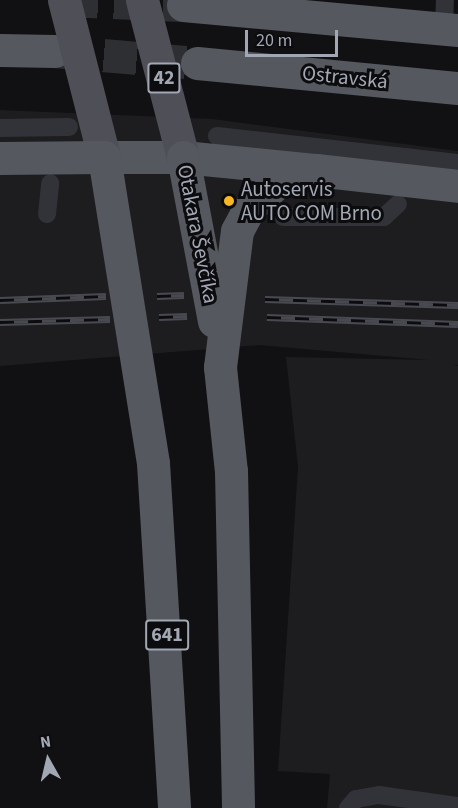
<!DOCTYPE html>
<meta charset="utf-8">
<style>
body{margin:0}
#map{position:relative;width:458px;height:808px;overflow:hidden;background:#111113;font-family:"Source Sans 3",sans-serif}
div>[style]{position:absolute}
[style*='--x']{left:calc(var(--x)*1px);top:calc(var(--y)*1px);width:calc(var(--w)*1px);rotate:calc(var(--a)*1deg)}
.built>*{inset:0;background:#1d1d20}
.trunk-tunnel>*{height:33px;margin-top:-16.5px;transform-origin:0;background:repeating-linear-gradient(90deg,#2e2f33 0 33px,transparent 0 49px)}
.service>*{height:18px;margin:-9px;padding:0 9px;transform-origin:9px;border-radius:9px;background:#323338}
.trunk>*{height:33px;margin:-16.5px;padding:0 16.5px;transform-origin:16.5px;border-radius:16.5px;background:#565860}
.rail>*{height:7px;margin-top:-3.5px;transform-origin:0;background:repeating-linear-gradient(90deg,#0c0c0e 0 14px,#494a51 0 28px);box-sizing:border-box;border-block:2px solid #494a51}
.primary-bridge>*{height:33px;margin:-16.5px;padding:0 16.5px;transform-origin:16.5px;border-radius:16.5px;background:#4e4f57}
.trunk-bridge>*{height:33px;margin:-16.5px;padding:0 16.5px;transform-origin:16.5px;border-radius:16.5px;background:#565860}
.dots>*{width:16px;height:16px;translate:-50% -50%;box-sizing:border-box;border:3px solid #0c0c0e;border-radius:50%}
span{translate:-50% -50%;white-space:nowrap;text-align:center;line-height:1.15;-webkit-text-stroke:6px #0c0c0e;paint-order:stroke}
.shield-label span{padding:2px 4px;background:#0c0c0e;border:2px solid;border-radius:4px;-webkit-text-stroke-width:0}
.shield-label{font-size:20px;color:#a2a7b4;font-weight:700}
.street-label{font-size:21px;color:#a2a7b4}
.poi-label{font-size:21px;color:#a2a7b4}
.left{translate:0 -50%;text-align:left}
.north{position:absolute;left:18px;top:730px;width:60px;height:60px;-webkit-text-stroke:4px #0c0c0e;paint-order:stroke;rotate:352deg;font-size:16px;font-weight:700;line-height:24px;text-align:center;color:#a2a7b4}
.north::after{content:'';display:block;margin:auto;width:21px;height:27px;background:#a2a7b4;clip-path:polygon(50% 0,100% 100%,50% 72%,0 100%)}
.scale{position:absolute;left:245px;top:30px;width:93px;height:27px;box-sizing:border-box;border:3px solid #a2a7b4;border-top:0;padding-left:8px;font-size:18px;line-height:21px;white-space:nowrap;color:#a2a7b4;-webkit-text-stroke:4px #0c0c0e;paint-order:stroke}
</style>
<div id="map">
<div class="built">
<div style="clip-path:polygon(0 110px,212px 119px,458px 151px,458px 365px,453px 364px,458px 366px,458px 808px,327px 808px,330px 774px,278px 771px,298px 467px,286px 357px,429px 360px,259px 345px,0 366px)"></div>
</div>
<div class="trunk-tunnel">
<div style="--x:65;--y:0;--w:118;--a:2.4"></div>
<div style="--x:55;--y:51;--w:143;--a:4.8"></div>
</div>
<div class="service">
<div style="--x:444;--y:27;--w:27;--a:-88"></div>
<div style="--x:0;--y:128;--w:69;--a:-0.8"></div>
<div style="--x:217;--y:136;--w:189;--a:6.4"></div>
<div style="--x:405;--y:157;--w:6;--a:90"></div>
<div style="--x:405;--y:157;--w:53;--a:6.5"></div>
<div style="--x:47;--y:214;--w:31;--a:-84"></div>
<div style="--x:283;--y:217;--w:101;--a:0"></div>
<div style="--x:384;--y:217;--w:19;--a:-43"></div>
<div style="--x:348;--y:808;--w:12;--a:-48"></div>
<div style="--x:356;--y:799;--w:23;--a:-10"></div>
<div style="--x:379;--y:795;--w:80;--a:7.9"></div>
</div>
<div class="trunk">
<div style="--x:183;--y:5;--w:276;--a:5.2"></div>
<div style="--x:0;--y:50;--w:55;--a:1"></div>
<div style="--x:197;--y:63;--w:262;--a:5.5"></div>
<div style="--x:104;--y:157;--w:79;--a:0"></div>
<div style="--x:183;--y:157;--w:134;--a:5.6"></div>
<div style="--x:220;--y:367;--w:105;--a:84"></div>
<div style="--x:231;--y:471;--w:337;--a:88.8"></div>
<div style="--x:153;--y:463;--w:346;--a:86.5"></div>
</div>
<div class="rail">
<div style="--x:157;--y:296;--w:27;--a:-2"></div>
<div style="--x:265;--y:299;--w:193;--a:1.8"></div>
<div style="--x:0;--y:300;--w:106;--a:-2.2"></div>
<div style="--x:159;--y:317;--w:28;--a:-2"></div>
<div style="--x:267;--y:317;--w:191;--a:2.1"></div>
<div style="--x:0;--y:322;--w:110;--a:-1.6"></div>
</div>
<div class="primary-bridge">
<div style="--x:64;--y:0;--w:162;--a:75.7"></div>
<div style="--x:142;--y:0;--w:162;--a:75.4"></div>
</div>
<div class="trunk-bridge">
<div style="--x:183;--y:157;--w:167;--a:79.3"></div>
<div style="--x:0;--y:158;--w:104;--a:-0.6"></div>
<div style="--x:104;--y:157;--w:310;--a:80.9"></div>
<div style="--x:220;--y:367;--w:137;--a:-82.9"></div>
<div style="--x:237;--y:231;--w:26;--a:-62"></div>
<div style="--x:249;--y:208;--w:42;--a:-42.1"></div>
<div style="--x:280;--y:180;--w:37;--a:-16"></div>
<div style="--x:316;--y:170;--w:143;--a:6.4"></div>
</div>
<div class="dots">
<div style="left:229px;top:201px;background:#f9b723"></div>
</div>
<div class="shield-label">
<span style="left:164px;top:78px">42</span>
<span style="left:167px;top:635px">641</span>
</div>
<div class="street-label">
<span style="left:345px;top:77px;rotate:6deg">Ostravská</span>
<span style="left:198px;top:234px;rotate:79deg">Otakara Ševčíka</span>
</div>
<div class="poi-label">
<span class="left" style="left:241px;top:201px">Autoservis<br>AUTO COM Brno</span>
</div>
<div class="north">N</div>
<div class="scale">20 m</div>
</div>
